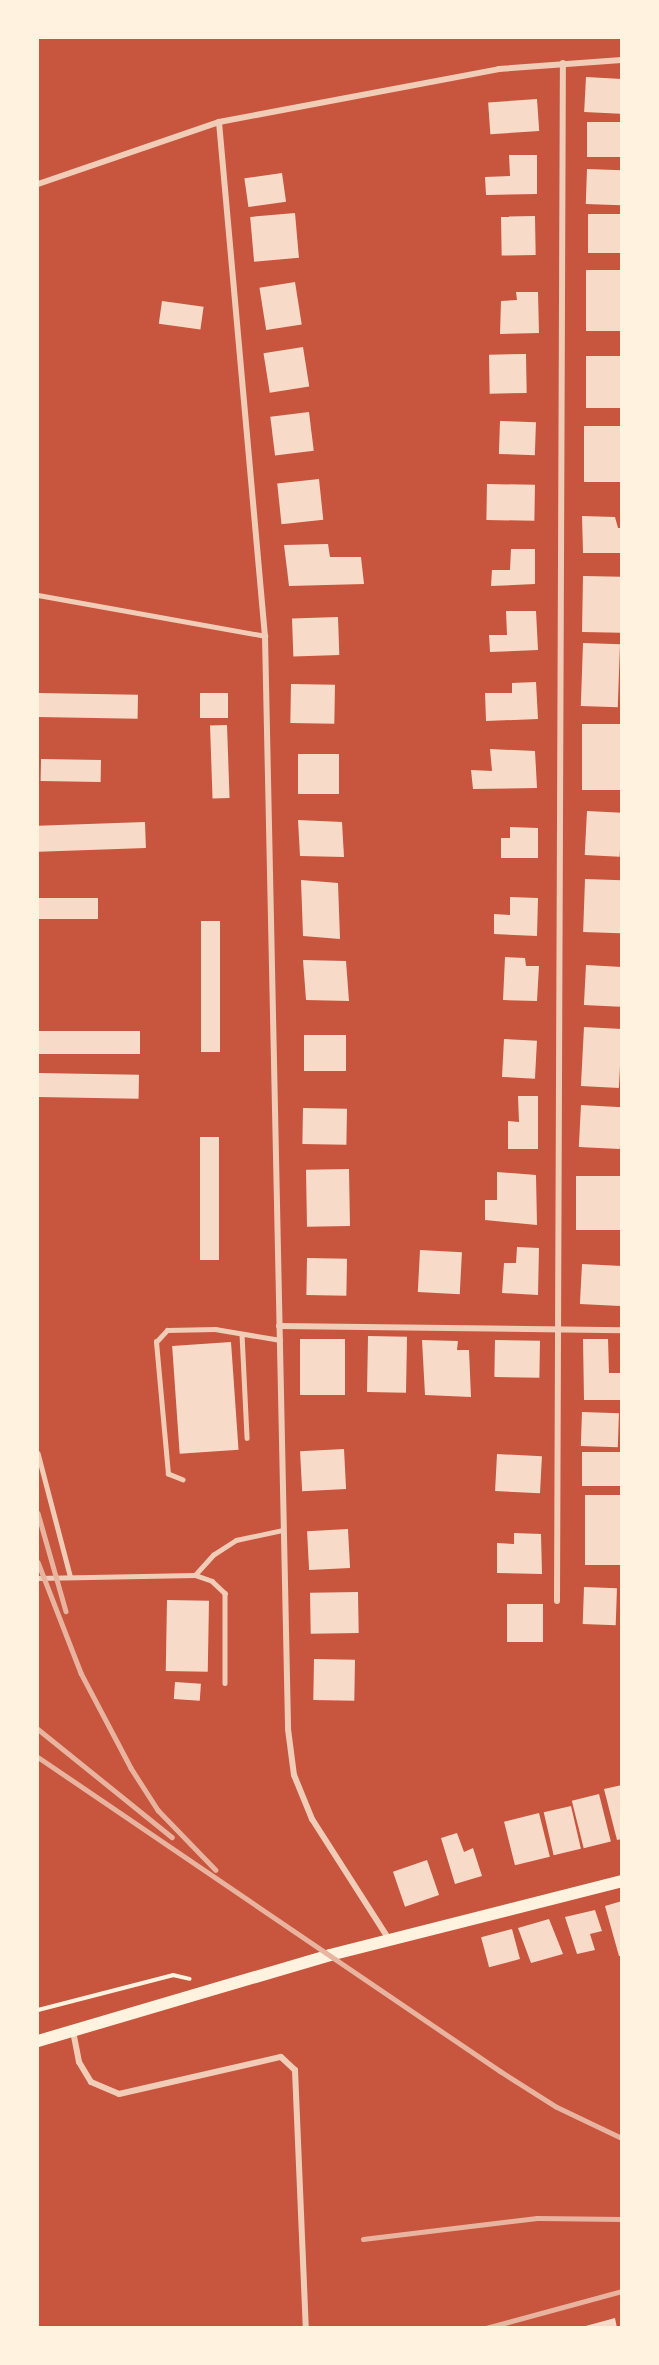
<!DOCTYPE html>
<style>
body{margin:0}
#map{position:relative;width:659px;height:2365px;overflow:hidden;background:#c8553d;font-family:"Golos Text",sans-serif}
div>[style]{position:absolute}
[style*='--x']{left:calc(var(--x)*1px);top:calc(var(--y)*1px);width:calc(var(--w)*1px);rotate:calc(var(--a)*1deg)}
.building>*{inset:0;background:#f7dbc8;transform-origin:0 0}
.path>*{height:4px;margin:-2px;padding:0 2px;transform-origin:2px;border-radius:2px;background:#fff3e0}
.service>*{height:4.5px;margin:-2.25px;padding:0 2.25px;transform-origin:2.25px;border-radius:2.25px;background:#f1ccb7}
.minor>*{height:6px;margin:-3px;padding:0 3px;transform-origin:3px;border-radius:3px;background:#f1ccb7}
.secondary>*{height:12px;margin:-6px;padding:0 6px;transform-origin:6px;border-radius:6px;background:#fff3e0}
.rail>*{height:4.5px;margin:-2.25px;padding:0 2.25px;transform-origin:2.25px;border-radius:2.25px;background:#e9b49f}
span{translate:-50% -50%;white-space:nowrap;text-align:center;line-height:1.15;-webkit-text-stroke:6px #fff3e0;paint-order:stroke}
.frame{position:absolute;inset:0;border:39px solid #fff3e0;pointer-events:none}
</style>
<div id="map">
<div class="building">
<div style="left:586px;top:77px;width:36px;height:35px;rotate:3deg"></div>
<div style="left:537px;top:99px;width:32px;height:49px;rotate:86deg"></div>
<div style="left:622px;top:122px;width:35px;height:35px;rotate:90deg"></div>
<div style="clip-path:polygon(509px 155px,537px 155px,537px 194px,486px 195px,485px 177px,510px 176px)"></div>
<div style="left:587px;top:169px;width:35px;height:35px;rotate:2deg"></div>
<div style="left:282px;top:173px;width:29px;height:38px;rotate:82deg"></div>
<div style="left:295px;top:213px;width:45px;height:45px;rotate:85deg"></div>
<div style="left:588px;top:214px;width:34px;height:39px"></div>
<div style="left:535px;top:216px;width:39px;height:34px;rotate:89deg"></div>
<div style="left:622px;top:270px;width:61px;height:36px;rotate:90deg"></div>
<div style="left:295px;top:282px;width:43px;height:36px;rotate:81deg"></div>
<div style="clip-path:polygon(516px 292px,538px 292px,539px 333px,500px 334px,501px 301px,517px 300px)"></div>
<div style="left:162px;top:301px;width:42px;height:23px;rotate:8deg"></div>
<div style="left:303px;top:347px;width:40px;height:40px;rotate:81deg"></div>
<div style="left:526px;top:354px;width:39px;height:37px;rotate:89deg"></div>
<div style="left:622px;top:356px;width:52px;height:36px;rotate:90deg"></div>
<div style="left:309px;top:412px;width:39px;height:39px;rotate:83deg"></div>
<div style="left:500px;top:421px;width:36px;height:33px;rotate:2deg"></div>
<div style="left:584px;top:426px;width:38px;height:56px"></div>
<div style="left:319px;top:479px;width:41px;height:42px;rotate:84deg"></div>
<div style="left:487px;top:484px;width:48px;height:36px;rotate:1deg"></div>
<div style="clip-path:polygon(582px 516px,615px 517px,618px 528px,622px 528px,622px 553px,583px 553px)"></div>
<div style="clip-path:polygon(328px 544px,330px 557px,361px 557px,364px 584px,289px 586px,284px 545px)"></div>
<div style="clip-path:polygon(511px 549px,535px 549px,535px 584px,491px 586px,492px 570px,510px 570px)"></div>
<div style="left:583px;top:576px;width:39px;height:56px;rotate:1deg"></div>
<div style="clip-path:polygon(506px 611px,536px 611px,538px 650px,490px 652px,489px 635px,507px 635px)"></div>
<div style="left:338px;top:617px;width:38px;height:46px;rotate:88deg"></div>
<div style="left:583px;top:643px;width:37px;height:63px;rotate:2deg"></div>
<div style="clip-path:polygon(536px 682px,538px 719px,486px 721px,485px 693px,512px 693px,512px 683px)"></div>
<div style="left:291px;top:684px;width:44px;height:39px;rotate:1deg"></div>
<div style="left:38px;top:693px;width:100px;height:24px;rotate:1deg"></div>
<div style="left:200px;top:693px;width:28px;height:25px"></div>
<div style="left:622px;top:724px;width:66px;height:40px;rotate:90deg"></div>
<div style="left:227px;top:725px;width:73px;height:17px;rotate:88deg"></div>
<div style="clip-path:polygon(490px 749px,535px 751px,537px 788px,473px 789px,471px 770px,492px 771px)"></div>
<div style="left:298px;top:754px;width:41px;height:40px"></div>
<div style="left:41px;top:759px;width:60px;height:22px;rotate:1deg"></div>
<div style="left:587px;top:811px;width:35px;height:44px;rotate:3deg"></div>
<div style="clip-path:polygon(298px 820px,342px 822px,344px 857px,300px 856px)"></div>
<div style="left:145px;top:822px;width:26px;height:107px;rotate:88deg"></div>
<div style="clip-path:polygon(510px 827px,538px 828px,538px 858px,501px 858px,501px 838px,510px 838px)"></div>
<div style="left:585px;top:879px;width:37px;height:53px;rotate:2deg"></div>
<div style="clip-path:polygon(301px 880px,338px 883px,340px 939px,303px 936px)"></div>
<div style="clip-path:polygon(510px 897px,538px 898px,537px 936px,494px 934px,494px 914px,510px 915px)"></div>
<div style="left:38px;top:898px;width:60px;height:21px"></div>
<div style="left:201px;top:921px;width:19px;height:131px"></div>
<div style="clip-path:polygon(505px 957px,525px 958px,526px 966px,539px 966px,537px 1001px,503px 1000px)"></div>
<div style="clip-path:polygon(303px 960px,346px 961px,349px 1001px,306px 1000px)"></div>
<div style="left:586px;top:965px;width:36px;height:40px;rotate:3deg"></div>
<div style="left:584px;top:1027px;width:38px;height:59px;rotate:3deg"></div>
<div style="left:38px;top:1031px;width:102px;height:23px"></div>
<div style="left:304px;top:1035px;width:42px;height:36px"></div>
<div style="left:504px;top:1039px;width:33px;height:38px;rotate:3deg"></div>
<div style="left:38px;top:1073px;width:101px;height:24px;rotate:1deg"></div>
<div style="clip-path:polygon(518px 1096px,538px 1096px,538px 1149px,508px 1149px,508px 1121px,519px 1122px)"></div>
<div style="left:581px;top:1105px;width:41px;height:42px;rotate:3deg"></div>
<div style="left:303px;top:1108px;width:44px;height:36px;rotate:1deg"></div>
<div style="left:200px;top:1137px;width:19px;height:123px"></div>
<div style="left:349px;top:1169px;width:57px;height:43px;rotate:89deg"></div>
<div style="clip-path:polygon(497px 1172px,536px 1175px,537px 1225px,485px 1220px,485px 1200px,497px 1200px)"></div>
<div style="left:576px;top:1176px;width:46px;height:54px"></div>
<div style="clip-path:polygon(517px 1247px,539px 1248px,538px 1295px,502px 1293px,504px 1263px,516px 1263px)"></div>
<div style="left:420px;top:1250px;width:42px;height:42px;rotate:3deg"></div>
<div style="left:307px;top:1258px;width:40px;height:37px;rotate:1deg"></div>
<div style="left:582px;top:1264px;width:40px;height:40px;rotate:3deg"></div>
<div style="left:368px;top:1336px;width:39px;height:56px;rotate:1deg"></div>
<div style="left:300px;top:1339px;width:45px;height:56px"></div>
<div style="clip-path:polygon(583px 1339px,608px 1339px,609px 1373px,622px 1373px,622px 1400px,584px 1400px)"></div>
<div style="clip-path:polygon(422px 1340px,458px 1341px,457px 1350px,469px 1350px,471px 1397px,425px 1395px)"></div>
<div style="left:495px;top:1340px;width:45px;height:37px;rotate:1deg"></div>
<div style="left:231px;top:1342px;width:108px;height:59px;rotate:86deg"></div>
<div style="left:582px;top:1412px;width:37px;height:34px;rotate:2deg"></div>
<div style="left:344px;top:1449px;width:40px;height:44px;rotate:87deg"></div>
<div style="left:622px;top:1452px;width:34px;height:40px;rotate:90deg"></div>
<div style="left:497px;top:1454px;width:45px;height:37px;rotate:3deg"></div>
<div style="left:622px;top:1495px;width:70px;height:37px;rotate:90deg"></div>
<div style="left:348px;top:1529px;width:39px;height:41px;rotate:87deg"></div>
<div style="clip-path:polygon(514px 1533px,541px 1534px,542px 1574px,497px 1573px,497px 1543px,514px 1544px)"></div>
<div style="left:584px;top:1587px;width:33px;height:37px;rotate:2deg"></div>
<div style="left:358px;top:1592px;width:41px;height:48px;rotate:89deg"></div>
<div style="left:167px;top:1600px;width:42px;height:71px;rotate:1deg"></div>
<div style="left:543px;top:1604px;width:38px;height:36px;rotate:90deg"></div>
<div style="left:314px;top:1659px;width:41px;height:41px;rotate:1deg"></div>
<div style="left:175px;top:1682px;width:26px;height:17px;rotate:4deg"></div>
<div style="clip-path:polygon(622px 1785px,622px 1839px,617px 1840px,604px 1789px)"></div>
<div style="left:599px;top:1794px;width:49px;height:28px;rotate:76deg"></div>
<div style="left:571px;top:1806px;width:44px;height:28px;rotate:77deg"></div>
<div style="left:539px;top:1813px;width:45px;height:36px;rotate:76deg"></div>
<div style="clip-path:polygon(457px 1833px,464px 1852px,473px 1848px,482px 1876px,455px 1884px,441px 1838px)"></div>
<div style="left:427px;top:1860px;width:37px;height:36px;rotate:71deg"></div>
<div style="clip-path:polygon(622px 1901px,622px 1956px,619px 1956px,605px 1906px)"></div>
<div style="clip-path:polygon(595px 1910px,602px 1931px,590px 1934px,595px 1950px,577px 1954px,565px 1917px)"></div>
<div style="clip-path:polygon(549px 1919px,563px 1954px,531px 1963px,518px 1928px)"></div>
<div style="left:512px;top:1929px;width:31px;height:32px;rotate:75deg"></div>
<div style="clip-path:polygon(615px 2318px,617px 2328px,582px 2328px,582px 2327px)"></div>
</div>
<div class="path">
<div style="--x:38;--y:2010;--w:139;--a:-14.5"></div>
<div style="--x:173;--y:1975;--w:17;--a:13"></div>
</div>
<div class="service">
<div style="--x:38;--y:595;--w:231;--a:10.2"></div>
<div style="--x:242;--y:1334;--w:104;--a:87.2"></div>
<div style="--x:38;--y:1453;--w:126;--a:75.3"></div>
<div style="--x:183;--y:1480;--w:16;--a:-158"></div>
<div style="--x:168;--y:1474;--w:133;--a:-95.2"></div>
<div style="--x:156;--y:1342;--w:16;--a:-47"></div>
<div style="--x:167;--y:1330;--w:48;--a:-1.2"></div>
<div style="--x:215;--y:1329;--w:66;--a:9.6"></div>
<div style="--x:195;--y:1575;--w:18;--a:19"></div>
<div style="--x:212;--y:1581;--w:18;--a:43"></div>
<div style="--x:225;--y:1593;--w:90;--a:90"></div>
<div style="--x:38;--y:1578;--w:157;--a:-1.1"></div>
<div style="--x:195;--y:1575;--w:27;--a:-48"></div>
<div style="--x:213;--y:1555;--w:27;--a:-33"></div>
<div style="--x:236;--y:1540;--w:48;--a:-12"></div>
</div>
<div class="minor">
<div style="--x:219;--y:122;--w:516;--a:84.89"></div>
<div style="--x:265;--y:636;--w:1093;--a:88.79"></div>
<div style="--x:288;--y:1729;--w:46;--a:82.6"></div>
<div style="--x:294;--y:1775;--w:48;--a:67.8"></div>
<div style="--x:312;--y:1819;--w:145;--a:57.4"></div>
<div style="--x:38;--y:184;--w:191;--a:-18.9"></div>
<div style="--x:219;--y:122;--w:285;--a:-10.7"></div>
<div style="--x:499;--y:69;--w:123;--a:-4.2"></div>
<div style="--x:279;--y:1326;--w:343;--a:0.7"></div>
<div style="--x:557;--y:1601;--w:1538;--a:-89.78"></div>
<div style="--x:73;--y:2031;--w:32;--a:79"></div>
<div style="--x:79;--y:2062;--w:23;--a:59"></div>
<div style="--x:91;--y:2082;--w:30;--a:23"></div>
<div style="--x:119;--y:2094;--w:166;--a:-12.9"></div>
<div style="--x:281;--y:2057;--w:19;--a:43"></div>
<div style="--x:295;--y:2070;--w:258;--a:87.6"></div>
</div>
<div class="secondary">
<div style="--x:38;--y:2041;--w:304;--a:-16.4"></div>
<div style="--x:330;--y:1955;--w:301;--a:-14.2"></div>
</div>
<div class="rail">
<div style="--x:38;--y:1513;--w:102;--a:74.1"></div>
<div style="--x:38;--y:1562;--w:119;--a:68.8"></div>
<div style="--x:81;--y:1673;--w:107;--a:62.2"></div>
<div style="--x:131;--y:1768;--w:50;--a:57.3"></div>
<div style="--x:158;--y:1810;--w:83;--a:46"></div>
<div style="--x:38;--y:1729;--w:172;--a:38.9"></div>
<div style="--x:38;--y:1757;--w:559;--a:34.2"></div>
<div style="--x:500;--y:2071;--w:67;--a:32.3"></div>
<div style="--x:557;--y:2107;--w:72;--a:25.5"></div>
<div style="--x:363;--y:2239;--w:175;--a:-6.9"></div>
<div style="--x:537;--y:2218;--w:85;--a:0.7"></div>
<div style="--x:486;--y:2328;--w:141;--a:-15.2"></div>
</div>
<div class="frame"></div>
</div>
